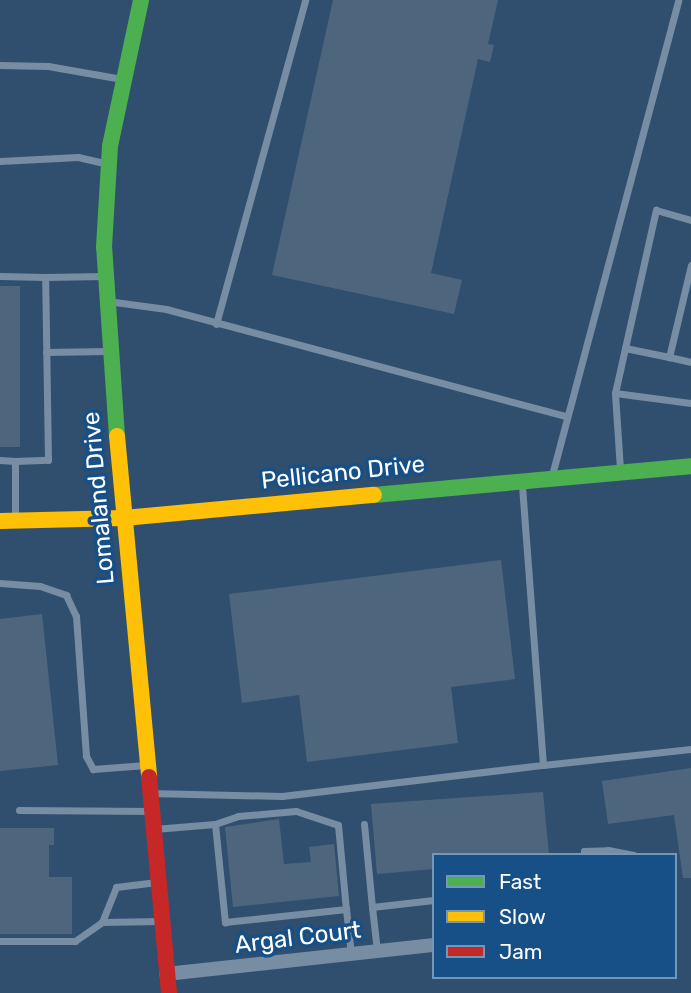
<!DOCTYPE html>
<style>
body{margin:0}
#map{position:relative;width:691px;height:993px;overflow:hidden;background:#304f6e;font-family:Rubik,sans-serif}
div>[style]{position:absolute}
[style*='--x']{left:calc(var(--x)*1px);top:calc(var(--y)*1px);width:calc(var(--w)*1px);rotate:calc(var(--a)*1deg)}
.building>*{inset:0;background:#4d667e;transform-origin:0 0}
.lane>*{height:7px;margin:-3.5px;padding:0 3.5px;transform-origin:3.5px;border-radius:3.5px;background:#778da3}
.street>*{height:14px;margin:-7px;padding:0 7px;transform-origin:7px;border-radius:7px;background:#778da3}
.fast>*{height:16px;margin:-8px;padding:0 8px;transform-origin:8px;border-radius:8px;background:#4caf50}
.slow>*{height:16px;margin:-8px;padding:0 8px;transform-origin:8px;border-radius:8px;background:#ffc107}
.jam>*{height:16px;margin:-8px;padding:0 8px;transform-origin:8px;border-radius:8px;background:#c62828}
span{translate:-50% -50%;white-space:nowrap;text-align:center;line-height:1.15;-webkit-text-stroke:7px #175087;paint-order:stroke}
.street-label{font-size:24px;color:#fff}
.legend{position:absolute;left:432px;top:853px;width:245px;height:126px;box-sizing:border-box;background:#175087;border:2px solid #7496b7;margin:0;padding:9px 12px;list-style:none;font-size:21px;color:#fff}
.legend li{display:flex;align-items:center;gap:14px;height:35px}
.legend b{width:35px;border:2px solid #7496b7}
</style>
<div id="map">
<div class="building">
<div style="clip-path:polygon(333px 0,498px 0,488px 44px,494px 45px,490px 62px,478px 59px,431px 273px,462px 280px,454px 314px,272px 275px)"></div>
<div style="left:0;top:286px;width:20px;height:161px"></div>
<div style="clip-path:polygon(501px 560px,515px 679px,451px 687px,458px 743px,307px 762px,299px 695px,242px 703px,229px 594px)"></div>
<div style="clip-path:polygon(42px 614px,58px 765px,0 771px,0 619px)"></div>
<div style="clip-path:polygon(691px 768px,691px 878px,683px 878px,674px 815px,608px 824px,602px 781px)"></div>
<div style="clip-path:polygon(543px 792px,549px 855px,434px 855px,434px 869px,377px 874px,371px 804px)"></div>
<div style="clip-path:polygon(279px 819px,284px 864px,311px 862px,309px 847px,334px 844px,339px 896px,233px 907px,225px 827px)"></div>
<div style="clip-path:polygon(0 828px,54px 828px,54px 845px,49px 845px,49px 877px,72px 877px,72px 934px,0 934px)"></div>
</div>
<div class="lane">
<div style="--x:0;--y:65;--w:48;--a:1.2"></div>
<div style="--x:48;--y:66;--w:75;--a:10"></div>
<div style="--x:0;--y:161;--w:78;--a:-2.9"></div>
<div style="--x:78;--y:157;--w:31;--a:13"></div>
<div style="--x:691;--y:265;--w:95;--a:103.4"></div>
<div style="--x:669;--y:357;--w:23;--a:13"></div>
<div style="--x:0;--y:276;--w:45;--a:1.3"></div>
<div style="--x:107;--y:301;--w:60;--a:7.7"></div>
<div style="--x:166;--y:309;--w:412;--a:15"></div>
<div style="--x:216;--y:324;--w:336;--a:-74.6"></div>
<div style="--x:625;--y:348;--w:45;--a:11.6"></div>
<div style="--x:46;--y:352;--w:62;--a:-0.9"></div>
<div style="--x:615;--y:393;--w:77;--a:7.5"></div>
<div style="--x:0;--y:460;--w:15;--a:4"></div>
<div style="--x:15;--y:461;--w:57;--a:90"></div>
<div style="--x:15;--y:461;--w:33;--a:-2"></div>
<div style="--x:48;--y:460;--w:183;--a:-90.9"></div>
<div style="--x:45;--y:277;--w:60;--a:-1"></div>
<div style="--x:620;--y:469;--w:76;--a:-93.8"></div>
<div style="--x:615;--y:393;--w:188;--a:-77.4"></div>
<div style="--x:656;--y:210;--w:36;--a:16"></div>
<div style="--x:552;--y:475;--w:491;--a:-75.1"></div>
<div style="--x:0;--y:583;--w:40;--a:4.3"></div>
<div style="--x:40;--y:586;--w:28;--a:19"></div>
<div style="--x:66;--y:595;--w:23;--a:65"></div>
<div style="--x:76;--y:616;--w:140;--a:85.9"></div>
<div style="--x:86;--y:756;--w:15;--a:62"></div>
<div style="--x:93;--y:769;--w:53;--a:-4.3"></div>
<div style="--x:543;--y:765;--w:149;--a:-6.2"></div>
<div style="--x:150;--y:793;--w:132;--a:1.3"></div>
<div style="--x:282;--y:796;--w:263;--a:-6.8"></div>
<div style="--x:543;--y:765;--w:283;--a:-94.3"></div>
<div style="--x:19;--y:810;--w:131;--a:0.4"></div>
<div style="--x:215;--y:824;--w:24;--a:-19"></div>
<div style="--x:238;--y:816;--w:58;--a:-4.9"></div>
<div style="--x:296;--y:811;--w:44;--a:18.4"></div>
<div style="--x:338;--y:825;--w:84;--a:84.6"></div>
<div style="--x:364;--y:824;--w:83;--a:84.5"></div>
<div style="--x:372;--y:907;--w:62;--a:-6.4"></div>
<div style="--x:154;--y:829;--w:61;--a:-4.7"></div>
<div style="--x:215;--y:824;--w:99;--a:84.2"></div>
<div style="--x:225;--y:922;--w:122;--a:-6.1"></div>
<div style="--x:346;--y:909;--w:46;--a:83.8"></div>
<div style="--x:584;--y:855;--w:4;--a:-90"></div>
<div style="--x:584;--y:851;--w:24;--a:-2"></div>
<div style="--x:608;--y:850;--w:26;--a:11"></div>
<div style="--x:372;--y:907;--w:44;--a:83.5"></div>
<div style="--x:102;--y:922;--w:38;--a:-68"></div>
<div style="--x:116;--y:887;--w:39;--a:-7"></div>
<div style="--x:0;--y:941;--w:75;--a:0"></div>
<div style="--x:75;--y:941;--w:33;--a:-35"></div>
<div style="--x:102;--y:922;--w:59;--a:-1"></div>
</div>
<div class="street">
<div style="--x:166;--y:974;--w:270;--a:-6.2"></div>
</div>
<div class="fast">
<div style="--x:117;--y:436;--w:189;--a:-93.9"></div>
<div style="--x:104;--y:247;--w:101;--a:-86.6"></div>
<div style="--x:110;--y:146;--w:149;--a:-78"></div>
<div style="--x:374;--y:495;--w:318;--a:-5.2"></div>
</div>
<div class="slow">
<div style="--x:117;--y:436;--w:342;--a:84.6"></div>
<div style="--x:0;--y:521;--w:124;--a:-1.4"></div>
<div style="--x:124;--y:518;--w:251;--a:-5.3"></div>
</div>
<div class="jam">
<div style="--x:149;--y:777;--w:217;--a:84.7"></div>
</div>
<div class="street-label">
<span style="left:343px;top:473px;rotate:-6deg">Pellicano Drive</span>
<span style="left:99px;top:498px;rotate:-95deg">Lomaland Drive</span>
<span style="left:298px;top:938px;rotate:-7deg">Argal Court</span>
</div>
<ul class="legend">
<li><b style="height:9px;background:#4caf50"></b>Fast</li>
<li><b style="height:9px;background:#ffc107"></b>Slow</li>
<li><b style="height:9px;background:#c62828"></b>Jam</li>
</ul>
</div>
